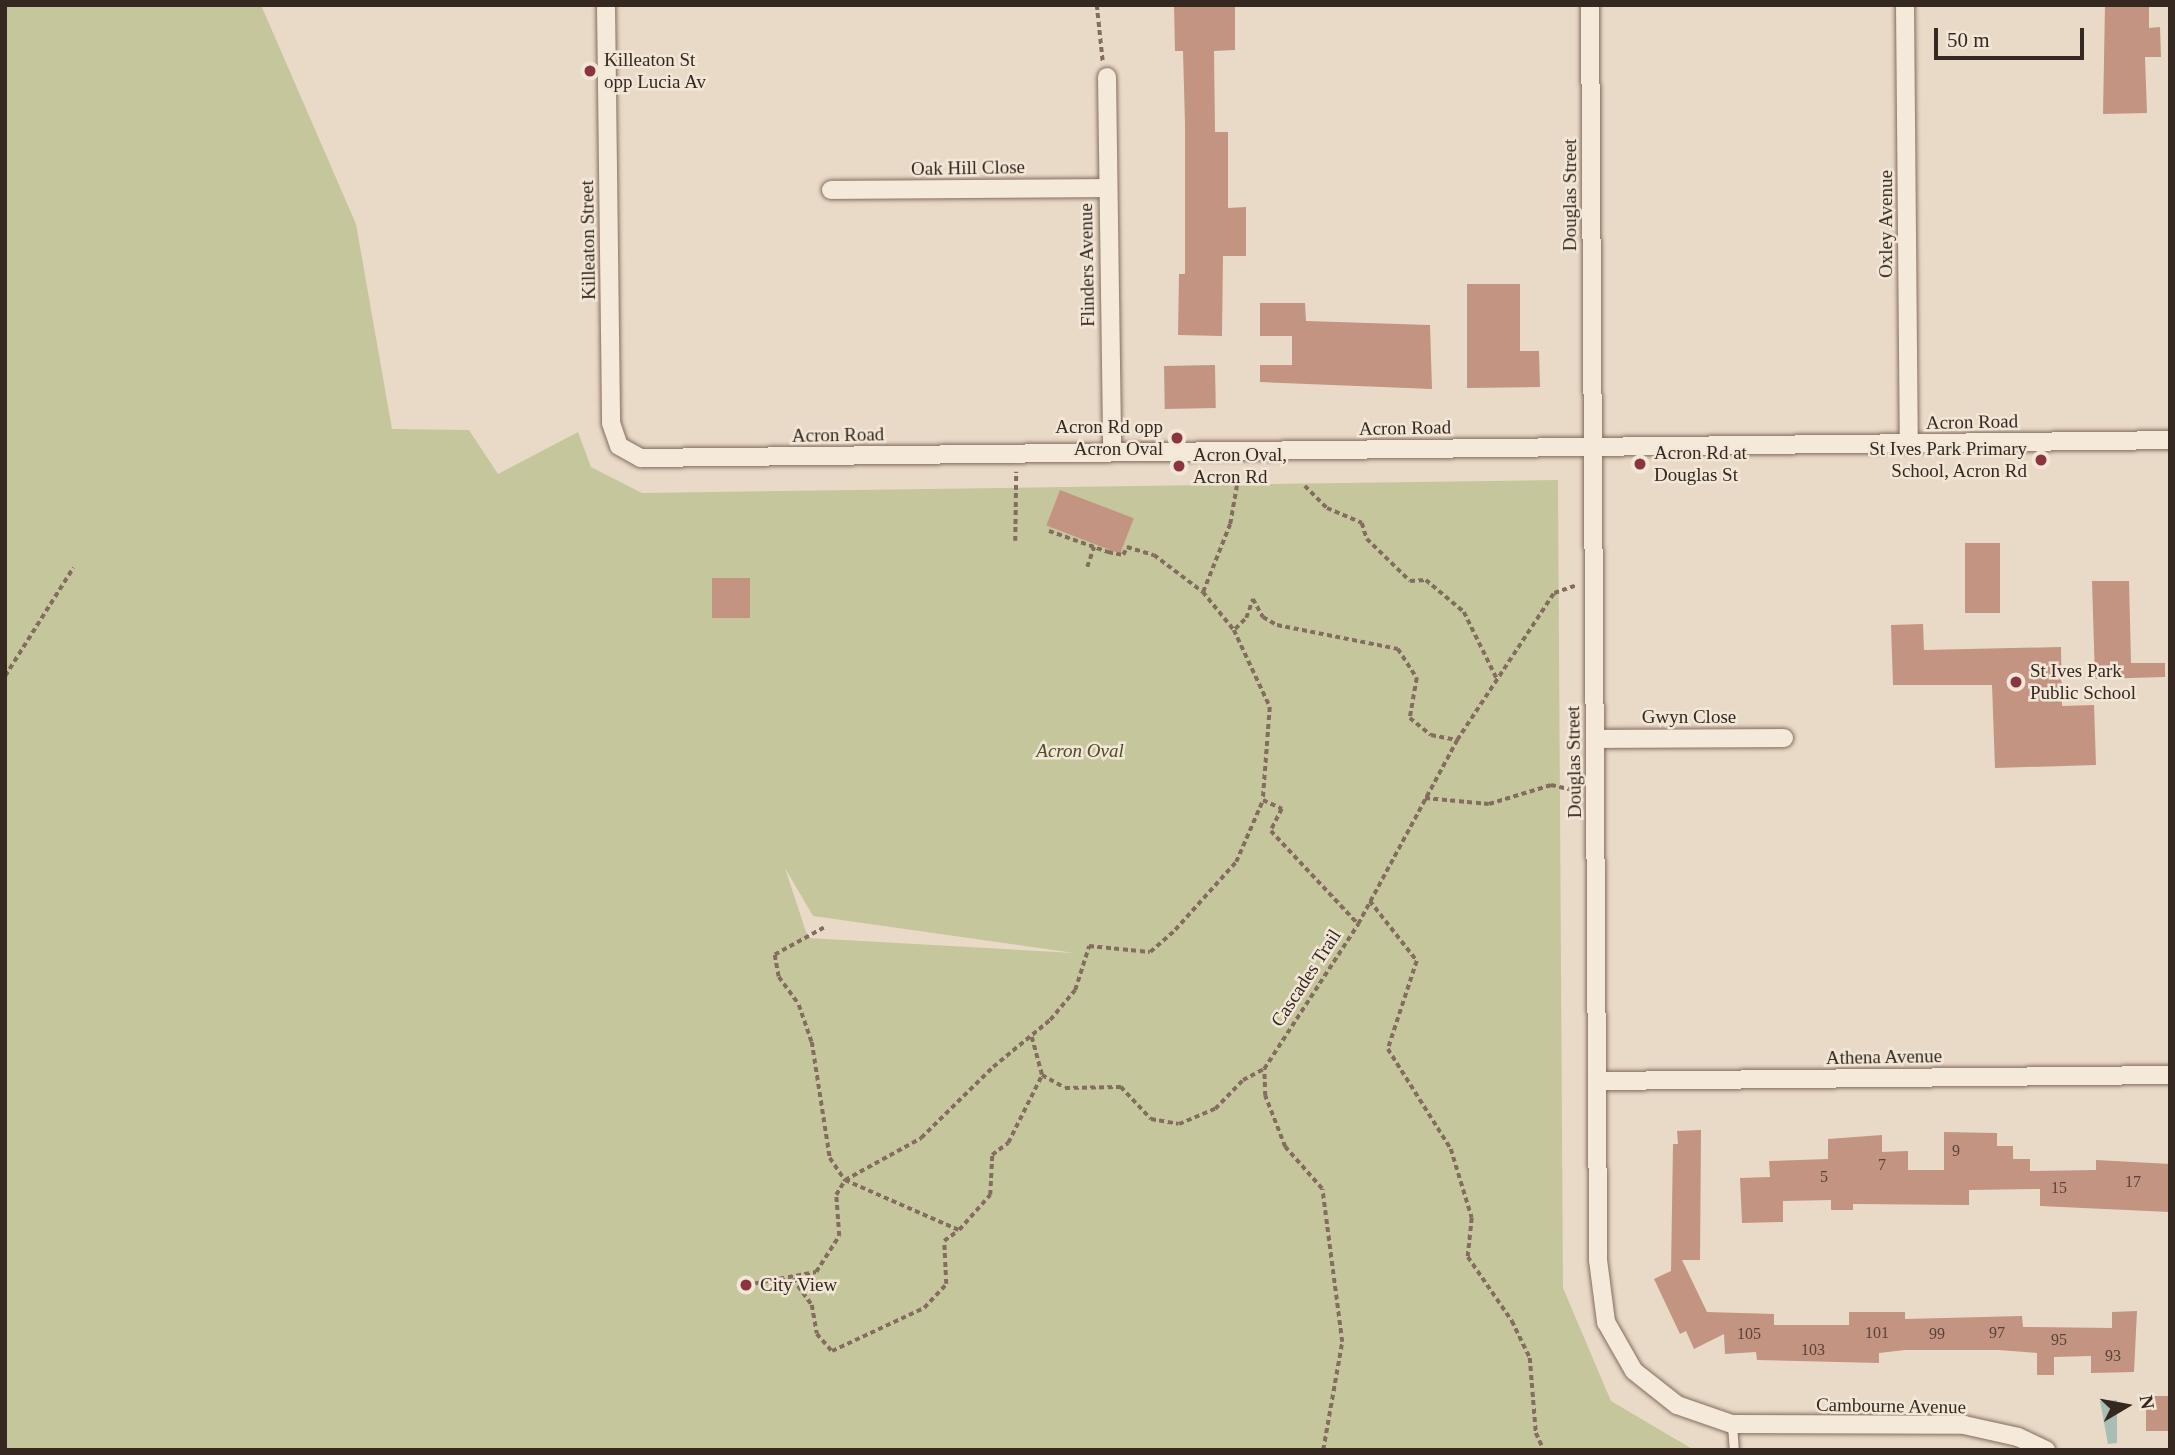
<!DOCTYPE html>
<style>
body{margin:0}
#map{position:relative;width:2175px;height:1455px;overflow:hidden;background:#e9dac7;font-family:Georgia,serif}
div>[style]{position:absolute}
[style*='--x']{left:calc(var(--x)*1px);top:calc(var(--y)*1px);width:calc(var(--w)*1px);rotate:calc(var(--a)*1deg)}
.green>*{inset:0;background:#c6c69c}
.water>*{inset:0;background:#a8beb4}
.building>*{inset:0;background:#c39481;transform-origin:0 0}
.path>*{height:3.5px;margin-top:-1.75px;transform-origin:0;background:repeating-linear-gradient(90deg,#836d5e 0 5px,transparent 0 8.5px)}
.roads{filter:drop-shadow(0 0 2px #836d5e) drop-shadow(0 0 2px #836d5e)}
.service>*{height:9px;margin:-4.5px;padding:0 4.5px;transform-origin:4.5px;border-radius:4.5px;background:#f5e9d9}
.minor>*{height:18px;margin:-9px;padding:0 9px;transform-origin:9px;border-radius:9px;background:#f5e9d9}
.dots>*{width:19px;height:19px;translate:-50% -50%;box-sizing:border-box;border:4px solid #f2e6d6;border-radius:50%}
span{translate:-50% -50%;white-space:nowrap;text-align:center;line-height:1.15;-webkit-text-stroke:5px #f2e6d6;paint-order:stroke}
.number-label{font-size:16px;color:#584338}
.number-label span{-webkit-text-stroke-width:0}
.poi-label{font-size:19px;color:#352820}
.left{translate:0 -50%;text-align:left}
.right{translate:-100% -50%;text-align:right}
.street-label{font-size:19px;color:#352820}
.park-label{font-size:19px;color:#4b4f29;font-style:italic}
.frame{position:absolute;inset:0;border:7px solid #352820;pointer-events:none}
.north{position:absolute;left:2091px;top:1371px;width:70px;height:70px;-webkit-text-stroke:5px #f2e6d6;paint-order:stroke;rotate:80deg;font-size:19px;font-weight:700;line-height:28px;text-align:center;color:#352820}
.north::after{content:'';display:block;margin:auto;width:24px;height:32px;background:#352820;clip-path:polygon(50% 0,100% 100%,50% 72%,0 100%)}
.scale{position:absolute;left:1934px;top:28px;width:150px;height:32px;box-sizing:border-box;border:4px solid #352820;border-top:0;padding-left:9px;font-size:21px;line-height:24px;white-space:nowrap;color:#352820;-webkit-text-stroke:5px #f2e6d6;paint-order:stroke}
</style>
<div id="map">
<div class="green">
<div style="clip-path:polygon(evenodd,5px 5px,261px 5px,356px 224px,392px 429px,469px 430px,498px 474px,578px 432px,591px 467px,642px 493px,1558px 480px,1563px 1288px,1611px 1401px,1694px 1450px,5px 1450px,5px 5px,785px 868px,813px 916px,1074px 953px,808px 938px,785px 868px)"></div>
</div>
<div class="water">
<div style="clip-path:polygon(2117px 1400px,2117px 1443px,2108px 1444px,2100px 1401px)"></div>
</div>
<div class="building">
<div style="clip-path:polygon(1174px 5px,1235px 5px,1235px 50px,1214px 51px,1215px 132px,1228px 132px,1228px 208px,1246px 207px,1246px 256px,1223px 256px,1222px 336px,1178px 335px,1179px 274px,1185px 274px,1185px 124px,1183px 51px,1175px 51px)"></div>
<div style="clip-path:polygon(2105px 5px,2149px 5px,2149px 28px,2160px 27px,2161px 57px,2145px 57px,2147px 113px,2103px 114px)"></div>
<div style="clip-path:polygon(1467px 284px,1520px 284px,1520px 351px,1539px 351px,1540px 387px,1467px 388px)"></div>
<div style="clip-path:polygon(1260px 303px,1305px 303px,1306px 321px,1430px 325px,1432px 389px,1260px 382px,1260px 365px,1292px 365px,1292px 336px,1260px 336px)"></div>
<div style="left:1215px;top:365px;width:43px;height:51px;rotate:89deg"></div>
<div style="left:1060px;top:490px;width:79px;height:38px;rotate:21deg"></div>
<div style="left:1965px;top:543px;width:35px;height:70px"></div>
<div style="left:712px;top:578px;width:38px;height:40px"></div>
<div style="clip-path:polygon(2092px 581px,2129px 581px,2131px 663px,2165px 663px,2165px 677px,2095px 679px)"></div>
<div style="clip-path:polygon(1923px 624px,1924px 650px,2061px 647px,2062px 706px,2094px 705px,2096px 765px,1995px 768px,1992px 685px,1893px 685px,1891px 625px)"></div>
<div style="clip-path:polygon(1701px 1130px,1700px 1260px,1682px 1260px,1707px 1312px,1774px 1314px,1774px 1325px,1849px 1325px,1849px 1312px,1905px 1312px,1905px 1319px,2022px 1316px,2023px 1327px,2112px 1328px,2112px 1312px,2137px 1311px,2134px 1372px,2091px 1373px,2091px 1356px,2054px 1357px,2054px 1375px,2037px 1375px,2037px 1353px,1999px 1350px,1905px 1350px,1879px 1353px,1879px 1363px,1757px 1360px,1756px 1352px,1725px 1354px,1724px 1334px,1694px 1349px,1686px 1331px,1680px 1334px,1654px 1279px,1671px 1271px,1673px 1144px,1678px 1144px,1677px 1131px)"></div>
<div style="clip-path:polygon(1944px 1132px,1997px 1133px,1997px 1146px,2013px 1146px,2013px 1159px,2030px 1159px,2030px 1171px,2096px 1170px,2096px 1160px,2170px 1164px,2170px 1212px,2040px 1206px,2040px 1189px,1969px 1190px,1969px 1205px,1853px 1204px,1853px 1210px,1831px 1210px,1831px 1200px,1783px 1201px,1783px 1222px,1742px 1223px,1740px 1178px,1770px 1177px,1769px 1161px,1828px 1159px,1828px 1139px,1882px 1135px,1882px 1152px,1908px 1151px,1908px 1170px,1944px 1170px)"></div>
<div style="left:2146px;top:1396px;width:24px;height:35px"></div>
</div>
<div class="path">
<div style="--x:1097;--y:5;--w:57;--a:84"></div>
<div style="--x:1305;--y:486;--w:31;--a:45"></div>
<div style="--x:1327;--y:508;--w:38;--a:23"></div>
<div style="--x:1362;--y:523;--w:17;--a:73"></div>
<div style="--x:1367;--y:539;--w:60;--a:44.3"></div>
<div style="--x:1410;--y:581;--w:16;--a:-4"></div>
<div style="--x:1426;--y:580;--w:50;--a:40.1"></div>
<div style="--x:1464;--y:612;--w:75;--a:63.8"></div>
<div style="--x:1049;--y:531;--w:63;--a:19.6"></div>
<div style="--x:1108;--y:552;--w:15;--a:11"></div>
<div style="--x:1123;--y:555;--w:9;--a:-63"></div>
<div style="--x:1127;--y:547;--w:28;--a:17"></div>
<div style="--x:1154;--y:555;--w:61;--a:37.1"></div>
<div style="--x:1203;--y:592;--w:49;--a:50.8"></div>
<div style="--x:1234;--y:630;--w:85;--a:64.9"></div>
<div style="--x:1270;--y:707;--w:93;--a:94.3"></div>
<div style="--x:1263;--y:800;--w:21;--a:25"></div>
<div style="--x:1282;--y:809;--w:25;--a:117"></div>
<div style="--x:1271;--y:831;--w:127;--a:46.9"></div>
<div style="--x:1015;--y:541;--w:69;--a:-89.2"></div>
<div style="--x:1087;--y:567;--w:21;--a:-71"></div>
<div style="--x:1203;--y:592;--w:73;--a:-68.3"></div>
<div style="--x:1230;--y:524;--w:41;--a:-80.1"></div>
<div style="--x:1253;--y:599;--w:21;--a:61"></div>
<div style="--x:1263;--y:617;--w:16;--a:30"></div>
<div style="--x:1277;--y:625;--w:123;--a:11.2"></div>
<div style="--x:1398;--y:649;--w:35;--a:57"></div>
<div style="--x:1417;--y:678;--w:41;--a:99.9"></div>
<div style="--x:1410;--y:718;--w:27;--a:39"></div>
<div style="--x:1431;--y:735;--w:26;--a:11"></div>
<div style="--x:1235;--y:629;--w:16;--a:-45"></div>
<div style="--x:1246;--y:618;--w:20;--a:-70"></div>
<div style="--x:5;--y:676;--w:128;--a:-57.8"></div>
<div style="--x:1425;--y:798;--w:64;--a:5.4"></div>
<div style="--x:1489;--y:804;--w:65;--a:-17"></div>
<div style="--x:1551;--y:785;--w:27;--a:13"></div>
<div style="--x:1370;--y:901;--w:76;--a:51.9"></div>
<div style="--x:1417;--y:961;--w:93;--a:108.2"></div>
<div style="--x:1388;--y:1049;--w:118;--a:57.8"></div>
<div style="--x:1451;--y:1149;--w:72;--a:73.1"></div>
<div style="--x:1472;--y:1218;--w:39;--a:96"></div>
<div style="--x:1468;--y:1257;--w:78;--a:55.5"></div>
<div style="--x:1512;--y:1321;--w:41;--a:64.1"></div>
<div style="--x:1530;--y:1358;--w:75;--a:85.4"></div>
<div style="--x:1536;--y:1433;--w:19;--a:65"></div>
<div style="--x:824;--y:928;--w:56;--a:151.1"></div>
<div style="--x:775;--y:955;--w:22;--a:80"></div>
<div style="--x:779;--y:977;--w:34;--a:54"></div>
<div style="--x:799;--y:1005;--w:39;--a:71"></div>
<div style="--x:812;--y:1042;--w:117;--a:81.2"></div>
<div style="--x:830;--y:1158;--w:27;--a:56"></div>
<div style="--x:845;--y:1180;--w:124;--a:23.7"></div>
<div style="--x:959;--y:1230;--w:47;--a:-48.5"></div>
<div style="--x:990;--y:1195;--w:40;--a:-87.1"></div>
<div style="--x:992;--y:1155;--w:20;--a:-37"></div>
<div style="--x:1008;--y:1143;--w:76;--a:-63.4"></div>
<div style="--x:1032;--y:1037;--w:39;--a:75"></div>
<div style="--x:1042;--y:1075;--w:26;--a:29"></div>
<div style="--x:1065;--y:1088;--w:56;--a:-1"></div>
<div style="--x:1121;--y:1087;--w:44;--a:46.8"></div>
<div style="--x:1151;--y:1119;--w:28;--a:10"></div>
<div style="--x:1179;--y:1124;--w:39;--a:-23"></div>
<div style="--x:1215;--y:1109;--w:40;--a:-46"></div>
<div style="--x:1243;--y:1080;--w:24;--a:-28"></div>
<div style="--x:793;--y:1279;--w:32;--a:54"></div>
<div style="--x:812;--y:1305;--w:29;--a:80"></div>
<div style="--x:817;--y:1334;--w:23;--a:49"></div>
<div style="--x:832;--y:1351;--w:102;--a:-25.1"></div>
<div style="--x:924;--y:1308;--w:33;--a:-47"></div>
<div style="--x:946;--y:1284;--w:43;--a:-92.7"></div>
<div style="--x:944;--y:1241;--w:17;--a:-36"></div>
<div style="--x:746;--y:1285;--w:71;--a:-10.5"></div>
<div style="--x:816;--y:1272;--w:43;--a:-57.4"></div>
<div style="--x:839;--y:1236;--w:41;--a:-94.2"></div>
<div style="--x:836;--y:1195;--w:17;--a:-59"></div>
<div style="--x:845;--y:1180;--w:87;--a:-28.9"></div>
<div style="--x:921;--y:1138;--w:101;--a:-44.6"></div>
<div style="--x:993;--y:1067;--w:74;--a:-39.5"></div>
<div style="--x:1050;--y:1020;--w:39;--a:-50"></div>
<div style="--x:1075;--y:990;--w:46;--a:-72.3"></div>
<div style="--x:1089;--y:946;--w:61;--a:5.6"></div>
<div style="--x:1150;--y:952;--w:33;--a:-41"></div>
<div style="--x:1175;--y:930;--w:91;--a:-48.1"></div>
<div style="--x:1236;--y:862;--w:68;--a:-66.5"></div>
<div style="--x:1323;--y:1450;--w:110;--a:-80"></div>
<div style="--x:1342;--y:1342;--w:154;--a:-97.4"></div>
<div style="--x:1322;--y:1189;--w:56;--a:-131.4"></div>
<div style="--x:1285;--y:1147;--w:55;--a:-111.4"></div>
<div style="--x:1265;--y:1096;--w:27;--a:-92"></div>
<div style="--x:1264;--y:1069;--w:173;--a:-57"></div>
<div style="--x:1358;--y:924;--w:209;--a:-61.7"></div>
<div style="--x:1457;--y:740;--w:176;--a:-56.6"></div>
<div style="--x:1554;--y:593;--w:24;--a:-19"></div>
</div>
<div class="roads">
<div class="service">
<div style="--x:1732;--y:1424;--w:26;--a:86"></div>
</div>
<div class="minor">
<div style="--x:606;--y:5;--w:418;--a:89.3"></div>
<div style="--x:611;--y:423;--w:24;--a:71"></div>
<div style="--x:619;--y:446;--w:25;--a:29"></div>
<div style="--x:641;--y:458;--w:1529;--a:-0.67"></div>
<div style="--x:1590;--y:5;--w:1255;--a:89.63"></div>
<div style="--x:1598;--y:1260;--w:63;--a:82.6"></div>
<div style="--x:1606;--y:1322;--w:56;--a:60.3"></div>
<div style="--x:1634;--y:1371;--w:55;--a:38.3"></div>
<div style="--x:1677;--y:1405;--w:58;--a:19.1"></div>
<div style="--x:1732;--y:1424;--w:232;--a:0.2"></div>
<div style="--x:1964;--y:1425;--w:55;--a:12.5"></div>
<div style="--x:2018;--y:1437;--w:31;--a:25"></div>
<div style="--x:1905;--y:5;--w:438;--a:89.5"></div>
<div style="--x:1107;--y:77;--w:374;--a:89.2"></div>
<div style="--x:831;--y:190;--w:275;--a:-0.4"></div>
<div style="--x:1595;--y:739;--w:189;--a:-0.3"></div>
<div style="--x:1598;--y:1081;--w:572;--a:-0.6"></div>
</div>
</div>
<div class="dots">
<div style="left:590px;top:71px;background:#8b3541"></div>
<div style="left:1177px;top:438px;background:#8b3541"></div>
<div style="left:2041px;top:460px;background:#8b3541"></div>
<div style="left:1640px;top:464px;background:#8b3541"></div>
<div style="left:1179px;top:466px;background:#8b3541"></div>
<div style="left:2016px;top:682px;background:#8b3541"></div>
<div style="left:746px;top:1285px;background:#8b3541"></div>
</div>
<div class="number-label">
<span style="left:1956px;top:1151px">9</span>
<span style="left:1882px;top:1165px">7</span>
<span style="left:1824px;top:1177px">5</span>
<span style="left:2133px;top:1182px">17</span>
<span style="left:2059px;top:1188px">15</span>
<span style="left:1877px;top:1333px">101</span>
<span style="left:1997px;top:1333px">97</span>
<span style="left:1749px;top:1334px">105</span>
<span style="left:1937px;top:1334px">99</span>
<span style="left:2059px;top:1340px">95</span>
<span style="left:1813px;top:1350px">103</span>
<span style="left:2113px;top:1356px">93</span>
</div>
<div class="poi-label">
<span class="left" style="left:604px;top:71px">Killeaton St<br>opp Lucia Av</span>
<span class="right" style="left:1163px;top:438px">Acron Rd opp<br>Acron Oval</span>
<span class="right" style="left:2027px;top:460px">St Ives Park Primary<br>School, Acron Rd</span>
<span class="left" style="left:1654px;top:464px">Acron Rd at<br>Douglas St</span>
<span class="left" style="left:1193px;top:466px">Acron Oval,<br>Acron Rd</span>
<span class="left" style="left:2030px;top:682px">St Ives Park<br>Public School</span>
<span class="left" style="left:760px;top:1285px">City View</span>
</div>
<div class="street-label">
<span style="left:968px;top:168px;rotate:-1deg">Oak Hill Close</span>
<span style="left:1570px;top:195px;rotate:-90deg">Douglas Street</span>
<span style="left:1886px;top:224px;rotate:-90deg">Oxley Avenue</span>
<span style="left:588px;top:240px;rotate:-91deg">Killeaton Street</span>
<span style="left:1087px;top:265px;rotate:-91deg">Flinders Avenue</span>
<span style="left:1972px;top:422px;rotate:-1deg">Acron Road</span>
<span style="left:1405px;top:428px;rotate:-1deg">Acron Road</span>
<span style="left:838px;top:435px;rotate:-1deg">Acron Road</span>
<span style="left:1689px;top:717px">Gwyn Close</span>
<span style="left:1574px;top:762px;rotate:-91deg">Douglas Street</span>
<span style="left:1306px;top:978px;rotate:-57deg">Cascades Trail</span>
<span style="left:1884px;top:1057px;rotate:-1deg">Athena Avenue</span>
<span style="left:1891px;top:1406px;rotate:1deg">Cambourne Avenue</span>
</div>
<div class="park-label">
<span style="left:1080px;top:751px">Acron Oval</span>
</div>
<div class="frame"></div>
<div class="north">N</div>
<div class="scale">50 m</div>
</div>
